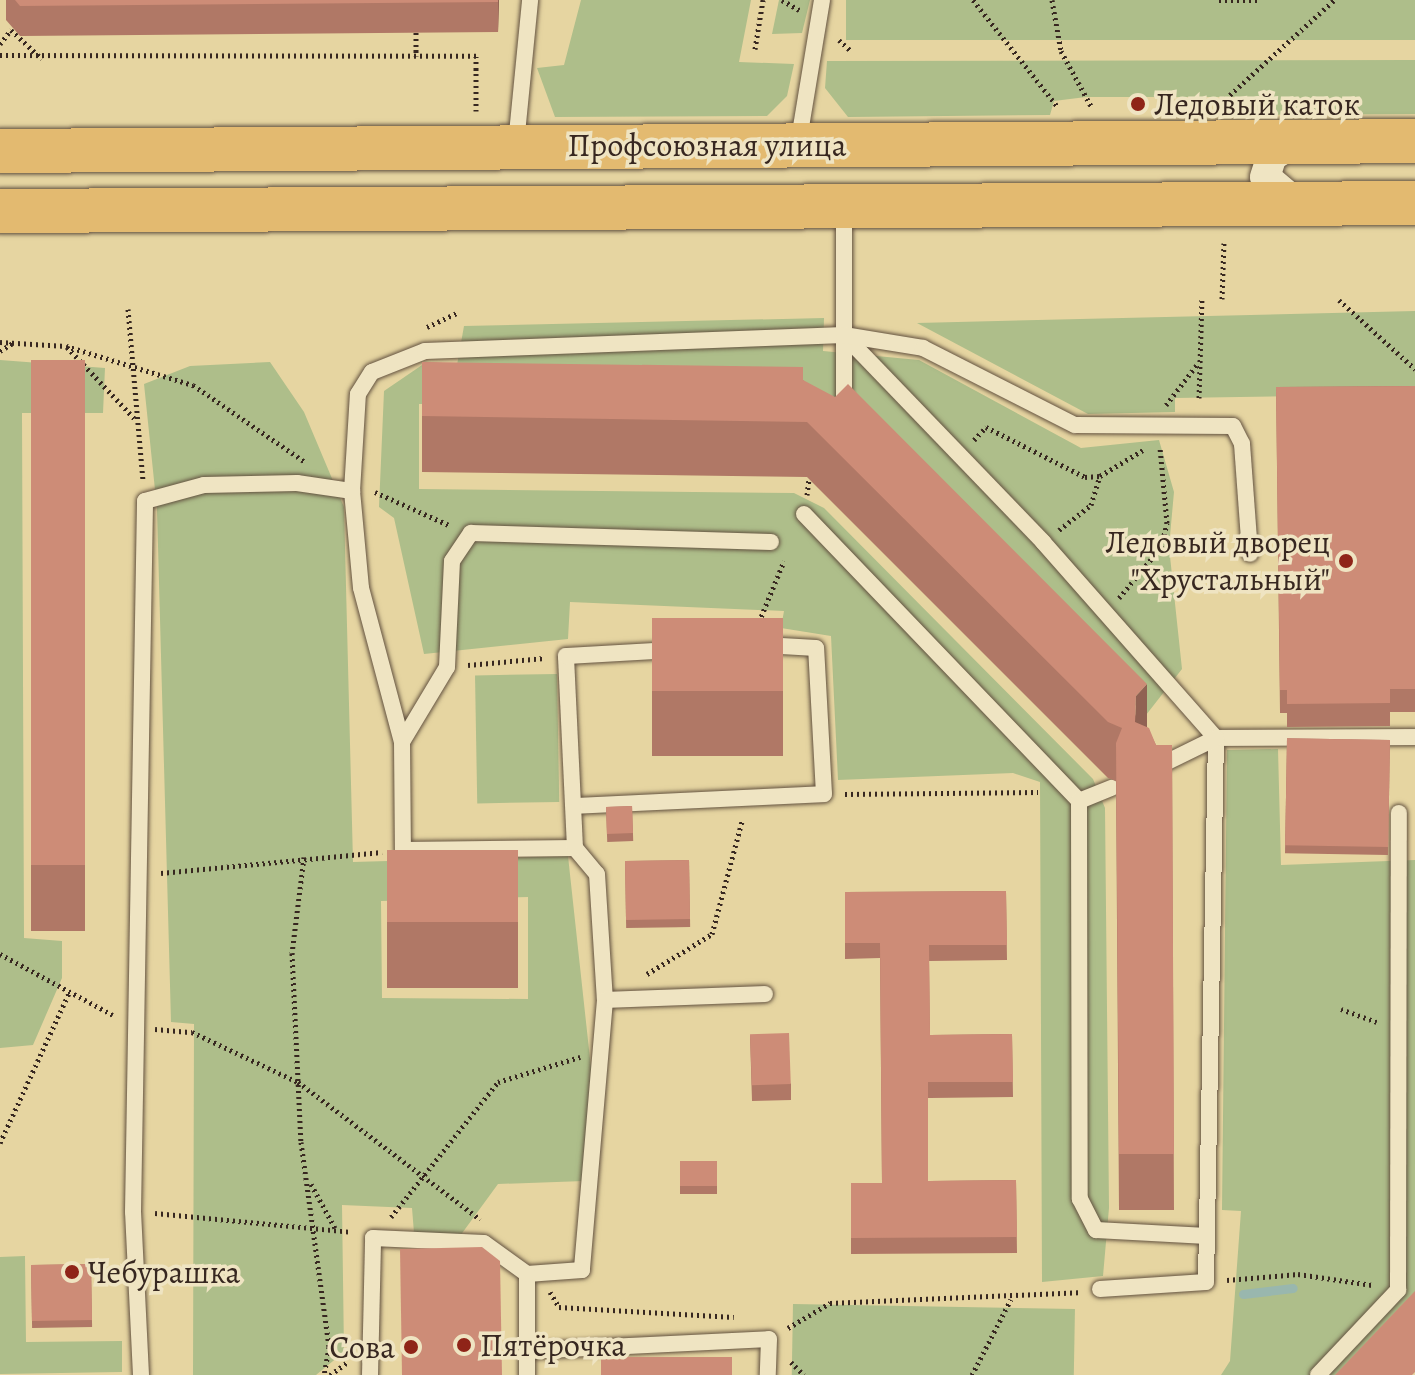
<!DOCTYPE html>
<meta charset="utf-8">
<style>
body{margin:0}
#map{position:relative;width:1415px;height:1375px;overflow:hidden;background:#e6d5a1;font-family:Alegreya,serif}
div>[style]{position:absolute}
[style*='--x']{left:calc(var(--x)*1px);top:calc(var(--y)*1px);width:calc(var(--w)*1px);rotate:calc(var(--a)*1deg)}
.green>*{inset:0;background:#aebe8a;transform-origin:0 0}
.stream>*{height:9px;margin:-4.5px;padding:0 4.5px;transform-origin:4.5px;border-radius:4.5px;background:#99b7ae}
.path>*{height:5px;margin-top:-2.5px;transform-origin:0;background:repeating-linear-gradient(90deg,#372720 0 2px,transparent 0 6px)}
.roads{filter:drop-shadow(0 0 2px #635240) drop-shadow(0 0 2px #635240)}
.service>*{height:16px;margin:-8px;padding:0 8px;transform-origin:8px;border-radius:8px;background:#efe4c2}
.minor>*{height:30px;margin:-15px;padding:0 15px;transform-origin:15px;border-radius:15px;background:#efe4c2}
.primary>*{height:44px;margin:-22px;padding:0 22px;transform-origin:22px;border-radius:22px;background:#e3ba70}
.wall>*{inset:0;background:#b07866;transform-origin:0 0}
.shaded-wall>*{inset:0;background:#906253}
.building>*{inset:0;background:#cd8c77;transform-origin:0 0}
.dots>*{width:22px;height:22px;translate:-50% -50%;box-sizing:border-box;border:4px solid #efe4c2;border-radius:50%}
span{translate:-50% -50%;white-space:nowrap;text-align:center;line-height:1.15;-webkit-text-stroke:7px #efe4c2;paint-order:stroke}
.poi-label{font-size:32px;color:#372720}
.left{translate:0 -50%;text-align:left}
.right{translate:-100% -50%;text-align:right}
.street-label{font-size:32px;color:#372720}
</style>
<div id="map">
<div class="green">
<div style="clip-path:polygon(581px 0,751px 0,739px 62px,794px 64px,787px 96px,767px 116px,555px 117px,537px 68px,564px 65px)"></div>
<div style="clip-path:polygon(779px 0,810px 0,802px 33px,772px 34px)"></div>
<div style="left:846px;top:0;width:569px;height:40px"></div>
<div style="clip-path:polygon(1415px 60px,1415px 114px,1248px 115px,1246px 97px,1086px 97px,1054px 101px,1050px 115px,848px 117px,825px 88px,827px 61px)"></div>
<div style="clip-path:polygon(1415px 311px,1415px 394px,1175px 398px,1175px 412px,1088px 414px,917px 323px)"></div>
<div style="clip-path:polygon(824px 318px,823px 351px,919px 360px,1081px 448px,1159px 440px,1174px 492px,1169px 547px,1182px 669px,1146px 715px,803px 403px,419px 404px,419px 489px,794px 493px,824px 508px,1093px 779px,1105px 808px,1109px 1208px,1103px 1276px,1042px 1282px,1040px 782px,1013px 773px,838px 780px,831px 636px,781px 628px,784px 611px,570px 602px,568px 639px,424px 654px,394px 518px,379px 507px,384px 391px,425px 363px,457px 365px,464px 326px)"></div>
<div style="clip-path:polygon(0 360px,105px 368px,103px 413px,22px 413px,24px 938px,62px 941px,62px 978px,33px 1045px,0 1048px)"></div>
<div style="clip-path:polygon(evenodd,270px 362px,304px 412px,344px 507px,353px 862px,568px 856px,591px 1068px,584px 1181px,498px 1184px,460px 1236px,414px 1233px,412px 1208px,342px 1205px,344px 1352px,316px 1375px,193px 1375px,194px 1024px,171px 1022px,157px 509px,144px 384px,190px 366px,270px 362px,528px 897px,528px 999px,382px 998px,381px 901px,528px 897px)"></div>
<div style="left:557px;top:674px;width:128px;height:82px;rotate:89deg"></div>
<div style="clip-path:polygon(1278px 749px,1281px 865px,1415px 860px,1415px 1304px,1356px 1375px,1221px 1375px,1230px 1361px,1241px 1211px,1222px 1210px,1227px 750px)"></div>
<div style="clip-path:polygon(25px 1256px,26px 1342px,122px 1341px,122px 1372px,0 1374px,0 1257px)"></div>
<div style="left:793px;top:1304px;width:282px;height:71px;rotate:1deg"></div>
</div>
<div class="stream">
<div style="--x:1243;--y:1294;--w:50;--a:-6.8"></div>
</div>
<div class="path">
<div style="--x:782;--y:0;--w:20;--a:30"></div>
<div style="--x:973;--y:0;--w:135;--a:51.6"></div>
<div style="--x:1052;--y:0;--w:52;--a:80"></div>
<div style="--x:1061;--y:51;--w:63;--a:61.4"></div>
<div style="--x:1219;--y:0;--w:40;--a:0"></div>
<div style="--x:416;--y:32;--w:24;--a:90"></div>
<div style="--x:839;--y:40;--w:15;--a:42"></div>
<div style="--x:0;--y:44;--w:18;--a:-52"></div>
<div style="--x:11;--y:30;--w:42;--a:43.1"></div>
<div style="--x:755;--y:49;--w:50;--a:-80.7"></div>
<div style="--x:0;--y:55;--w:476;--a:0.1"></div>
<div style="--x:476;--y:56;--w:55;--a:90"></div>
<div style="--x:1221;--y:103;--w:153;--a:-42.3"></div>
<div style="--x:1222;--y:299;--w:56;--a:-88"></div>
<div style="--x:1339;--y:300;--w:103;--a:42.2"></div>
<div style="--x:128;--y:309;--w:171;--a:85"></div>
<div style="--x:427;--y:327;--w:33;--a:-25"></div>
<div style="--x:0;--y:342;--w:66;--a:3.5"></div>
<div style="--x:66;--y:346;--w:133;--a:17.1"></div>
<div style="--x:193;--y:385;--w:136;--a:34.5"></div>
<div style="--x:67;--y:347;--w:98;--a:46.7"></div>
<div style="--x:0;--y:351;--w:15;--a:-32"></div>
<div style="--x:1199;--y:398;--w:99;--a:-88.3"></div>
<div style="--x:1166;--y:405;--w:54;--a:-52.5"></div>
<div style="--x:974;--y:440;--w:18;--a:-47"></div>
<div style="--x:986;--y:427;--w:111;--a:26.8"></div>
<div style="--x:1085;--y:477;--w:15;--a:-4"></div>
<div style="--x:375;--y:492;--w:83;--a:24.1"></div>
<div style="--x:807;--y:495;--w:16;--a:-83"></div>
<div style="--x:1059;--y:530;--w:41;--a:-38"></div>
<div style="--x:1091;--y:505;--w:30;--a:-73"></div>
<div style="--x:1100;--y:476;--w:50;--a:-31.2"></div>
<div style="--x:1119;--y:598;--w:66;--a:-50.5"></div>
<div style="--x:1161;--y:547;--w:25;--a:-76"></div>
<div style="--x:1167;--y:523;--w:75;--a:-95.3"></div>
<div style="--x:759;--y:622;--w:66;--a:-67.7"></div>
<div style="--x:468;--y:665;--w:77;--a:-5.2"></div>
<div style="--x:845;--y:794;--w:193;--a:-0.6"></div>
<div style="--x:304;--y:857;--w:97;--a:97.1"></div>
<div style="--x:292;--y:953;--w:189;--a:87.3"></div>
<div style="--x:301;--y:1142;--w:207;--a:82.2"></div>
<div style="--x:329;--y:1347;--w:28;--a:100"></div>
<div style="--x:161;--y:873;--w:222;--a:-5.4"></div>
<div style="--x:0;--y:954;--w:128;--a:28.4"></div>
<div style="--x:647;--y:974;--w:76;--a:-31.6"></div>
<div style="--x:712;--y:934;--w:117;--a:-75.1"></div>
<div style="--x:1341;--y:1009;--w:38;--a:20"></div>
<div style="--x:155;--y:1029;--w:37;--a:5"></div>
<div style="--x:192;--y:1032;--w:117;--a:25.3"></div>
<div style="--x:298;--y:1082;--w:228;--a:37"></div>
<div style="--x:0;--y:1143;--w:167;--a:-65.3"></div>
<div style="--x:311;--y:1184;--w:50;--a:61.4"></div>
<div style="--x:155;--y:1213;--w:197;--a:5.5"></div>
<div style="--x:391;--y:1217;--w:172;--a:-51.6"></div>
<div style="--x:498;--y:1082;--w:86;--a:-17"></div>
<div style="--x:1227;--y:1280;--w:71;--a:-4.8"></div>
<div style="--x:1298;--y:1274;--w:75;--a:8.5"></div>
<div style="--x:550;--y:1292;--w:17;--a:59"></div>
<div style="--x:559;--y:1307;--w:175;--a:3.3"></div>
<div style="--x:788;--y:1328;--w:49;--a:-30.8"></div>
<div style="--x:830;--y:1303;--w:249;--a:-2.5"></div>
<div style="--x:791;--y:1362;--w:18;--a:45"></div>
<div style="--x:330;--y:1375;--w:22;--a:-36"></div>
<div style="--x:972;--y:1375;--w:85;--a:-62.8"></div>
</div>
<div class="roads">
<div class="service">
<div style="--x:516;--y:144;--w:145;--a:-84.4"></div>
<div style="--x:798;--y:145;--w:147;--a:-80.6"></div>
<div style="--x:844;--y:335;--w:287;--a:46.1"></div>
<div style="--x:1043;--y:542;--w:261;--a:48.6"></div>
<div style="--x:1216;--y:738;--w:199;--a:-0.3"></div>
<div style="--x:844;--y:405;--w:199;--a:-90"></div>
<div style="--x:352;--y:491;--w:97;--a:84.7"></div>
<div style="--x:361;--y:588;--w:159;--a:75.1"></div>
<div style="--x:402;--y:742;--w:108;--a:89.5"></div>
<div style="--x:403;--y:850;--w:172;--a:-0.7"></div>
<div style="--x:575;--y:848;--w:34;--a:50"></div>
<div style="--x:597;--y:874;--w:126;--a:86.4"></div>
<div style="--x:605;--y:1000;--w:271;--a:94.9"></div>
<div style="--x:582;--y:1270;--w:55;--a:175.8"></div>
<div style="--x:527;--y:1274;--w:101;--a:90"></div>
<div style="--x:804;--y:514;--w:397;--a:46.2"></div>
<div style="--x:1079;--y:801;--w:398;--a:89.9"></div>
<div style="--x:1080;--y:1199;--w:35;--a:63"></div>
<div style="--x:1096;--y:1230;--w:111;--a:3.1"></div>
<div style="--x:402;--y:742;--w:87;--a:-59"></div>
<div style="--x:447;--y:667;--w:106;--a:-87.3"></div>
<div style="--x:452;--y:561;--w:34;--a:-56"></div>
<div style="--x:471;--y:533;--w:300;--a:1.7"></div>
<div style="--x:1079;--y:801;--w:35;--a:-22"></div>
<div style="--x:574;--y:806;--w:250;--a:-2.7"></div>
<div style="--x:824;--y:794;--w:146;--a:-93.1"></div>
<div style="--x:816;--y:648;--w:52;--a:-176.7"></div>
<div style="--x:575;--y:848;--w:192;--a:-92.7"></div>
<div style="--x:566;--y:656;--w:107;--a:-3.2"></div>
<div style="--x:605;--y:1000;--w:160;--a:-2.1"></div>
<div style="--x:1100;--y:1289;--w:106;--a:-3.8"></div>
<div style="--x:1206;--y:1282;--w:544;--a:-88.95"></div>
<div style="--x:1216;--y:738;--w:70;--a:153.8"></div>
<div style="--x:526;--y:1351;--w:243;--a:-2.8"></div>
<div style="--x:769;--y:1339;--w:36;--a:92"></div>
<div style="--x:141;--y:1375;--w:163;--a:-92.8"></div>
<div style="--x:133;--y:1212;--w:711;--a:-89.03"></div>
<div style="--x:145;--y:501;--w:61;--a:-15.2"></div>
<div style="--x:204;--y:485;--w:93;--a:-1.2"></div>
<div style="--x:297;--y:483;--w:56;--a:8.3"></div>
<div style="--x:352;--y:491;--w:97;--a:-86.5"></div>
<div style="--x:358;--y:394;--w:26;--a:-58"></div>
<div style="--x:372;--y:372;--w:57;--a:-21.6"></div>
<div style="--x:425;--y:351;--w:419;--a:-2.2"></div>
<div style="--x:844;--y:335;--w:80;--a:9.3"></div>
<div style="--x:923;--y:348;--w:170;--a:26.9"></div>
<div style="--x:1075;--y:425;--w:158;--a:0.4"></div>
<div style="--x:1233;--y:426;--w:20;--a:63"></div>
<div style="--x:1242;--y:444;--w:110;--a:85.8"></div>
<div style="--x:370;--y:1375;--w:137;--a:-88.7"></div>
<div style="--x:373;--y:1238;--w:111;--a:2.6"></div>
<div style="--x:484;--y:1243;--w:53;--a:35.8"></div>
<div style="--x:1318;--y:1375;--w:117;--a:-46.7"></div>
<div style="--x:1398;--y:1290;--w:477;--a:-89.9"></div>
</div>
<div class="minor">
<div style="--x:1296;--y:203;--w:40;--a:-140"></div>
<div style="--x:1265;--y:177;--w:22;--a:-72"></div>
<div style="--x:1272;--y:156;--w:29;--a:-31"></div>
</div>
<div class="primary">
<div style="--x:0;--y:151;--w:1415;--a:-0.4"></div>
<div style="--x:0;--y:211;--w:1415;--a:-0.32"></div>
</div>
</div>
<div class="wall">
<div style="clip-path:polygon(6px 0,499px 0,498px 32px,20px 36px,6px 20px)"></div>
<div style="left:31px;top:360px;width:54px;height:571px"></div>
<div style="clip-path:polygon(422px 362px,803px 380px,1147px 727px,1156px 745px,1172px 745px,1174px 1210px,1119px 1210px,1116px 781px,1108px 778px,807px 477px,422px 472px)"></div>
<div style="clip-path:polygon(1415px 386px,1415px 712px,1390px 712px,1390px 726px,1287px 727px,1287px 713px,1280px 713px,1276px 387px)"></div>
<div style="left:652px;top:618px;width:131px;height:138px"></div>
<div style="left:1390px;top:740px;width:115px;height:103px;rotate:91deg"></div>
<div style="left:632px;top:806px;width:35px;height:26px;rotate:88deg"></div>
<div style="left:387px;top:850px;width:131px;height:138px"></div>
<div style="left:689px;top:860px;width:67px;height:64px;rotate:89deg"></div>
<div style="clip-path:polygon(1006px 891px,1007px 960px,929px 961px,930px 1035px,1012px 1034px,1013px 1097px,928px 1098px,928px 1181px,1016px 1180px,1017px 1253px,851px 1254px,851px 1183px,882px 1183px,880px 958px,845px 959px,845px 892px)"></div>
<div style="clip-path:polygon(750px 1035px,791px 1084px,791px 1100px,752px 1101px)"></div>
<div style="left:717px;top:1161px;width:33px;height:37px;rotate:90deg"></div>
<div style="left:91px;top:1264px;width:63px;height:60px;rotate:89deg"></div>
</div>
<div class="shaded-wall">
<div style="clip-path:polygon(498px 0,499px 0,498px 32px)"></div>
<div style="clip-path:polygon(1147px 684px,1147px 739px,1135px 722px,1136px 696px)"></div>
</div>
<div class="building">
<div style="clip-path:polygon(15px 0,498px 0,498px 2px,20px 6px)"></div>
<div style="left:31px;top:360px;width:54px;height:505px"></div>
<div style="clip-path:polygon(422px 362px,803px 367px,803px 380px,835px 397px,848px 384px,1147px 684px,1136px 696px,1135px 722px,1149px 728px,1156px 745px,1172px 745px,1174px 1154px,1119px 1154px,1116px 743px,1122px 728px,1108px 722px,807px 422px,422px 416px)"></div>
<div style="clip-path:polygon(1415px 386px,1415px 689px,1390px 689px,1390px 703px,1287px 704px,1287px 690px,1280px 690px,1276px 387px)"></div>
<div style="left:652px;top:618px;width:131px;height:73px"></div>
<div style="left:1390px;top:740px;width:107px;height:103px;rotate:91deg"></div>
<div style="left:632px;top:806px;width:27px;height:26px;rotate:88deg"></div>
<div style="left:387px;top:850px;width:131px;height:72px"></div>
<div style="left:689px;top:860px;width:59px;height:64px;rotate:89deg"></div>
<div style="clip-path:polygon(1006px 891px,1007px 945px,929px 945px,930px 1035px,1012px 1034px,1013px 1082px,928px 1082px,928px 1181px,1016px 1180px,1017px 1237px,851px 1238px,851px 1183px,882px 1183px,880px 943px,845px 943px,845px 892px)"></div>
<div style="left:789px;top:1033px;width:51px;height:39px;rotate:88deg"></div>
<div style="left:717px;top:1161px;width:25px;height:37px;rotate:90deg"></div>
<div style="clip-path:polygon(482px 1247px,500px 1261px,502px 1375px,402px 1375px,400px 1249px)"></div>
<div style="left:91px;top:1264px;width:56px;height:60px;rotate:89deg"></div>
<div style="clip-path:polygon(1415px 1291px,1415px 1372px,1412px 1375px,1335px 1375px)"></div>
<div style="left:601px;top:1357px;width:131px;height:18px"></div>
</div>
<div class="dots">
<div style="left:1138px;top:104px;background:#8f2418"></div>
<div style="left:1346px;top:561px;background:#8f2418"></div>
<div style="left:72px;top:1272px;background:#8f2418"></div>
<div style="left:464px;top:1345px;background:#8f2418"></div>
<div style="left:411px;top:1347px;background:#8f2418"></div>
</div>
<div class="poi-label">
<span class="left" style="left:1154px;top:104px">Ледовый каток</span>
<span class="right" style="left:1330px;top:561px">Ледовый дворец<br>"Хрустальный"</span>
<span class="left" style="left:88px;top:1272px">Чебурашка</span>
<span class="left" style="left:480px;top:1345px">Пятёрочка</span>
<span class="right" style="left:395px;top:1347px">Сова</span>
</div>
<div class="street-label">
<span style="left:707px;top:145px">Профсоюзная улица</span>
</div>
</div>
